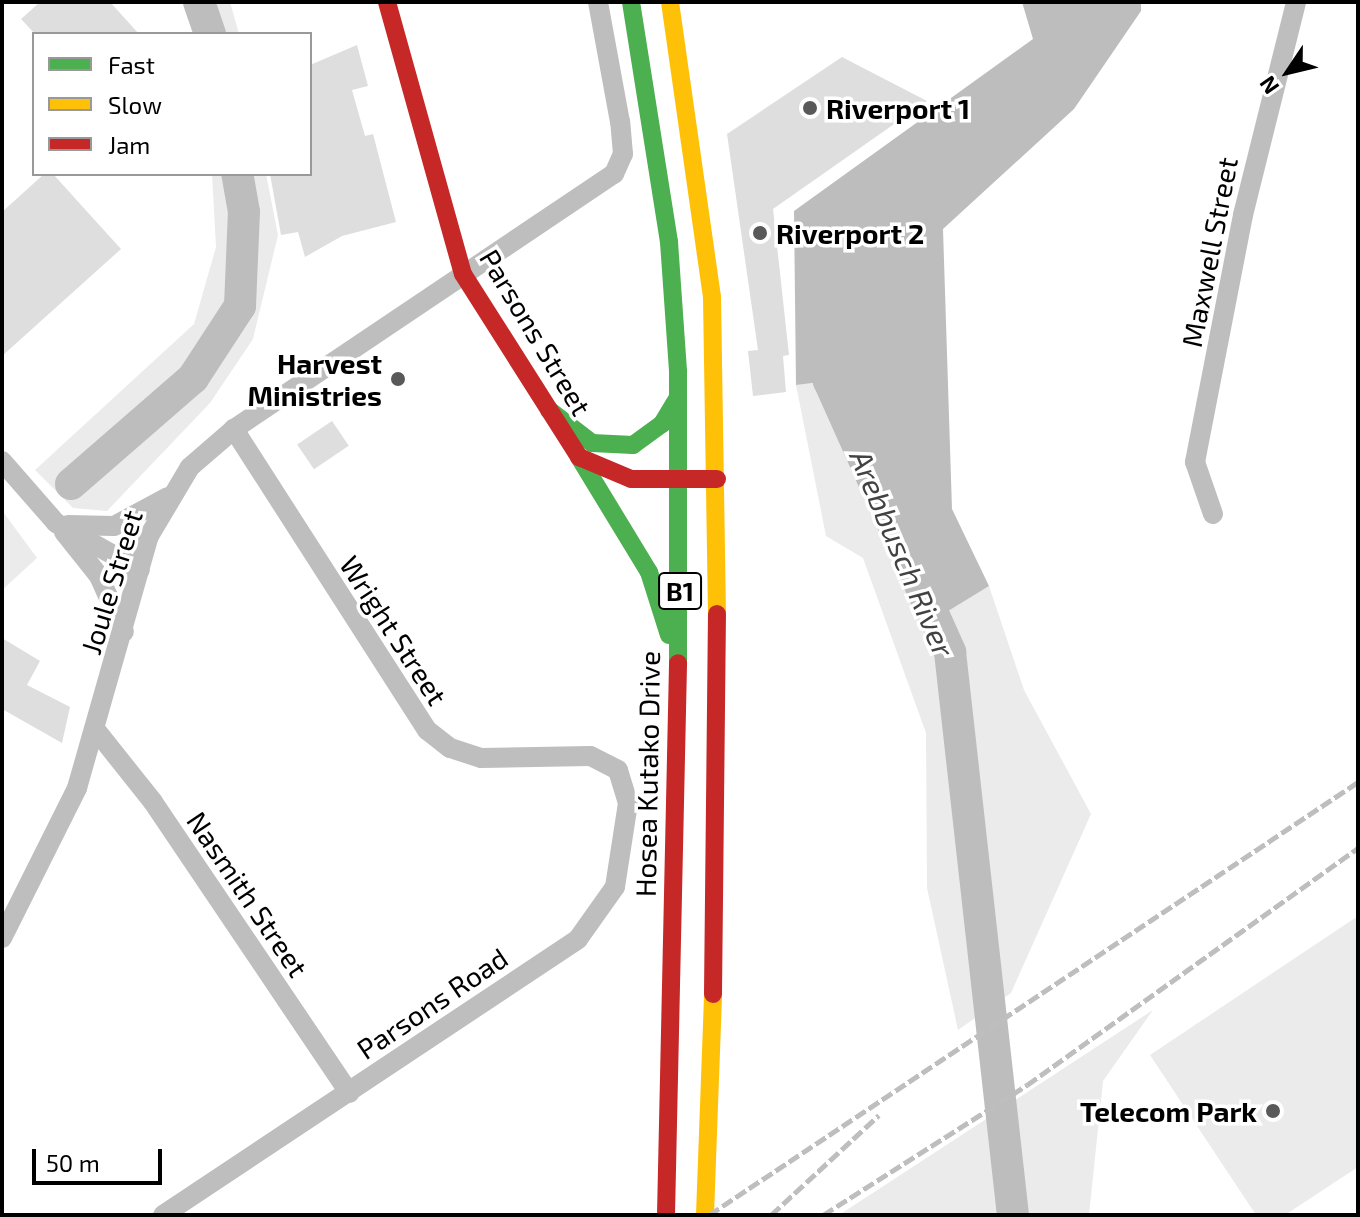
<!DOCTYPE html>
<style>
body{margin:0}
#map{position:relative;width:1360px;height:1217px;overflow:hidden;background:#fff;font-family:"Exo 2",sans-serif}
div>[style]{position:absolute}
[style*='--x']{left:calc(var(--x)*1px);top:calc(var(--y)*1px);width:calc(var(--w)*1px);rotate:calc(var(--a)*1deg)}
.green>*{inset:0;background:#ebebeb}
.water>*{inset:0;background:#bdbdbd}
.river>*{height:32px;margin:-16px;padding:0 16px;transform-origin:16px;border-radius:16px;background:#bdbdbd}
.building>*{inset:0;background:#dedede;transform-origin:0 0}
.street>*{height:20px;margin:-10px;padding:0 10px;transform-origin:10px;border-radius:10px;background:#bebebe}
.fast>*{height:18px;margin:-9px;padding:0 9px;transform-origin:9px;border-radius:9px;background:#4caf50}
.slow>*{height:18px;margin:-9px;padding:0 9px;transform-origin:9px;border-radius:9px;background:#ffc107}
.jam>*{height:18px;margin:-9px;padding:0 9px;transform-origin:9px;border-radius:9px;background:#c62828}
.rail>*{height:5px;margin-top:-2.5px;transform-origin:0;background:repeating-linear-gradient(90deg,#bebebe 0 12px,transparent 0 16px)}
.dots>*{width:22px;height:22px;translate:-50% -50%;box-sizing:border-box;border:4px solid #fff;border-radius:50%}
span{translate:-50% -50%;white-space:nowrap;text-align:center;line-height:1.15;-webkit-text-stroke:7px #fff;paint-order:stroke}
.shield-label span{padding:2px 6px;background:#fff;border:2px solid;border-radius:6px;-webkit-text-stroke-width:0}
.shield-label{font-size:26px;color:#000;font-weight:700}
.poi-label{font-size:28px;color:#000;font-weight:700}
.left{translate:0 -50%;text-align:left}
.right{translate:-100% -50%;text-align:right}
.street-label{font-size:28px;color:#000}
.water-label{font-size:30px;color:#424242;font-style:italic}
.frame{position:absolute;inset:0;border:4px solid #000;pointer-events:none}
.legend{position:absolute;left:32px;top:32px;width:280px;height:144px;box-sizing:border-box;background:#fff;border:2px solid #999;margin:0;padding:10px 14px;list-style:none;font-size:24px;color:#000}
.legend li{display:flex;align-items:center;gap:16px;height:40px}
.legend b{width:40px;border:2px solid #999}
.north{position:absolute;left:1248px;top:32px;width:80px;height:80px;-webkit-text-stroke:6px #fff;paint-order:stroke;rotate:235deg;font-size:22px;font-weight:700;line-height:32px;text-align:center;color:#000}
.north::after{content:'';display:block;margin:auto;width:28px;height:36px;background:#000;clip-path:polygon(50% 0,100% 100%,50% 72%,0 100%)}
.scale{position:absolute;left:32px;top:1149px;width:130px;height:36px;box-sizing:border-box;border:4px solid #000;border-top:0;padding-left:10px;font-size:24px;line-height:28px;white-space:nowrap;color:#000;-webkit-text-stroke:6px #fff;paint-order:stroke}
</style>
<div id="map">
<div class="green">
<div style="clip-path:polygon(185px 2px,230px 2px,239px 34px,195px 34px)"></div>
<div style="clip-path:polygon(212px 174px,266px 174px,278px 235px,253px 339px,210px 403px,107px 511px,73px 508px,35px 470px,194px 324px,216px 247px)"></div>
<div style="clip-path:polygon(829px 381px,935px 618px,989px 586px,1024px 690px,1091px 814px,1011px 993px,958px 1030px,927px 888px,926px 733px,863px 558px,826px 536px,796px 385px)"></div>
<div style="clip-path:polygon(4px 513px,37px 558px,2px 590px,2px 520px)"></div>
<div style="clip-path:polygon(1358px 916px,1358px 1167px,1285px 1215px,1256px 1215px,1150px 1055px)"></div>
<div style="clip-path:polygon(1153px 1010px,1103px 1081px,1089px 1215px,839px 1215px)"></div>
</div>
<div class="water">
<div style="clip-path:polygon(1022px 2px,1141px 2px,1141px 11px,1074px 109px,943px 229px,952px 509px,989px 586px,935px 619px,829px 381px,796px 385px,794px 211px,1033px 39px)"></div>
</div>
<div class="river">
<div style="--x:199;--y:2;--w:34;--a:71"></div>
<div style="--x:836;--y:345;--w:37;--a:101"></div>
<div style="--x:829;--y:381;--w:297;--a:65.9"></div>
<div style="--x:950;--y:652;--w:567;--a:83.62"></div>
<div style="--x:71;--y:484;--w:162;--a:-41"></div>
<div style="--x:193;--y:378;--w:86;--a:-56.9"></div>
<div style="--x:240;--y:306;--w:94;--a:-87.6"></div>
<div style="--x:244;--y:212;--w:39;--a:-100"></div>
</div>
<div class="building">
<div style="clip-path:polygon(40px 2px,110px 2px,139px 34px,35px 34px,21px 19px)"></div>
<div style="clip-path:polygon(357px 45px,368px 86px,352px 90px,365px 136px,373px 134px,396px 222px,342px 236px,305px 257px,298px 232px,281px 235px,270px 174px,310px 174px,310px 65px)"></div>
<div style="clip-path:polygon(842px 57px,927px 101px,773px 209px,789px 355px,783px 356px,786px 392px,753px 396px,748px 351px,758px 350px,727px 134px)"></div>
<div style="clip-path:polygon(44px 174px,53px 174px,121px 249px,2px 356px,2px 212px)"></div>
<div style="left:332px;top:421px;width:30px;height:42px;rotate:56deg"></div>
<div style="clip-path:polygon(2px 638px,40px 661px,27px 685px,70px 707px,62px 743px,2px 709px)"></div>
</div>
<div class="street">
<div style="--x:2;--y:461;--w:82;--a:48.9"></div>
<div style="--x:56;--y:523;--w:96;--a:29.2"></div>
<div style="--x:1213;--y:514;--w:55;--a:-109.1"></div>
<div style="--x:1195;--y:462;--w:252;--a:-79"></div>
<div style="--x:1243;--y:215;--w:219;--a:-76"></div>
<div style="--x:68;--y:525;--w:46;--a:1.2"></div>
<div style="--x:114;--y:526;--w:61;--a:-28.2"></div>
<div style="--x:64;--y:532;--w:56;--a:51.5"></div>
<div style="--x:99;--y:576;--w:61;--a:65.9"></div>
<div style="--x:95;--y:729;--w:93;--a:51.5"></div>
<div style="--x:153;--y:802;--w:351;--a:56"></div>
<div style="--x:2;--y:938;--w:168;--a:-63.4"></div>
<div style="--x:77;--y:788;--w:262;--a:-74.1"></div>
<div style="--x:149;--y:536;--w:80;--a:-59.3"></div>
<div style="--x:190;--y:467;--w:58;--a:-40.8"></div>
<div style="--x:234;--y:429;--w:458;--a:-33.9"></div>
<div style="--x:614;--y:174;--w:22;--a:-66"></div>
<div style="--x:623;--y:154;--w:32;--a:-95"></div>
<div style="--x:620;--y:122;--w:122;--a:-100.4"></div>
<div style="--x:163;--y:1215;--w:498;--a:-33.6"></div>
<div style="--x:578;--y:939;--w:64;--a:-54.6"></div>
<div style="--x:615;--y:887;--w:85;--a:-81.2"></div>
<div style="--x:628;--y:803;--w:34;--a:-107"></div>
<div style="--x:618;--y:770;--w:31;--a:-153"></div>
<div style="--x:590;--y:756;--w:109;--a:178.9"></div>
<div style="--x:481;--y:758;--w:33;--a:-162"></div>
<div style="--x:450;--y:748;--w:29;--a:-142"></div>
<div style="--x:427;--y:730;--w:358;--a:-122.7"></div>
</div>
<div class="fast">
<div style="--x:631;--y:2;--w:243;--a:81"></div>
<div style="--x:669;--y:242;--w:130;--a:86"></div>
<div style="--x:678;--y:372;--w:291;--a:90"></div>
<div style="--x:549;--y:410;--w:54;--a:37.5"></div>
<div style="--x:592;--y:443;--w:41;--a:2.8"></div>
<div style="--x:633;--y:445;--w:36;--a:-36"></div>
<div style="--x:662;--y:424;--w:31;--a:-59"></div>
<div style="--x:579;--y:457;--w:135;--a:58.7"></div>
<div style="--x:649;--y:572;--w:66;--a:72.4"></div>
</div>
<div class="slow">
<div style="--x:670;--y:2;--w:298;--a:81.9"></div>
<div style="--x:712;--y:297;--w:317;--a:89.1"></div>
<div style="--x:705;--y:1215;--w:221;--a:-87.9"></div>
</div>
<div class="jam">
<div style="--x:387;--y:2;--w:282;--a:74.4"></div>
<div style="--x:463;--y:274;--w:217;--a:57.6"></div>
<div style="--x:579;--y:457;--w:56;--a:22.9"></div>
<div style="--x:631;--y:479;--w:86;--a:0"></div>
<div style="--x:713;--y:994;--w:380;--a:-89.4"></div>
<div style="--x:666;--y:1215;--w:552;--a:-88.75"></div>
</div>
<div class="rail">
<div style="--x:709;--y:1215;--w:780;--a:-33.71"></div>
<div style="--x:771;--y:1215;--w:147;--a:-42.8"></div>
<div style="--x:823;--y:1215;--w:242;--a:-32.5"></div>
<div style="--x:1027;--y:1085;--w:407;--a:-35.6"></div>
</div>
<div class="dots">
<div style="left:810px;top:108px;background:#595959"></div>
<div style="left:760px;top:233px;background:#595959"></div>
<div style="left:398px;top:379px;background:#595959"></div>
<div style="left:1273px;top:1111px;background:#595959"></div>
</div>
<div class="shield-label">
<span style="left:680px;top:591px">B1</span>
</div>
<div class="poi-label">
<span class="left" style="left:826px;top:108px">Riverport 1</span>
<span class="left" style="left:776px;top:233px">Riverport 2</span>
<span class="right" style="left:382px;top:379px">Harvest<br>Ministries</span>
<span class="right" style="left:1257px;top:1111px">Telecom Park</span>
</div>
<div class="street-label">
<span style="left:1209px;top:252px;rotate:-79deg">Maxwell Street</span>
<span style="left:536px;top:332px;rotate:59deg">Parsons Street</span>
<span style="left:111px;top:582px;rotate:-73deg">Joule Street</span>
<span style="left:394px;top:630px;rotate:57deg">Wright Street</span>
<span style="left:647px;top:774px;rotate:-89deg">Hosea Kutako Drive</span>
<span style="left:248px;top:894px;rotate:56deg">Nasmith Street</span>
<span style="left:432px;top:1003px;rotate:-34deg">Parsons Road</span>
</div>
<div class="water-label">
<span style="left:903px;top:553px;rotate:67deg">Arebbusch River</span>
</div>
<div class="frame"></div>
<ul class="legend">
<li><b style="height:10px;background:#4caf50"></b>Fast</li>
<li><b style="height:10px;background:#ffc107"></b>Slow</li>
<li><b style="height:10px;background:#c62828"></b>Jam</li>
</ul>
<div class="north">N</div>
<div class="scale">50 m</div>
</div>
